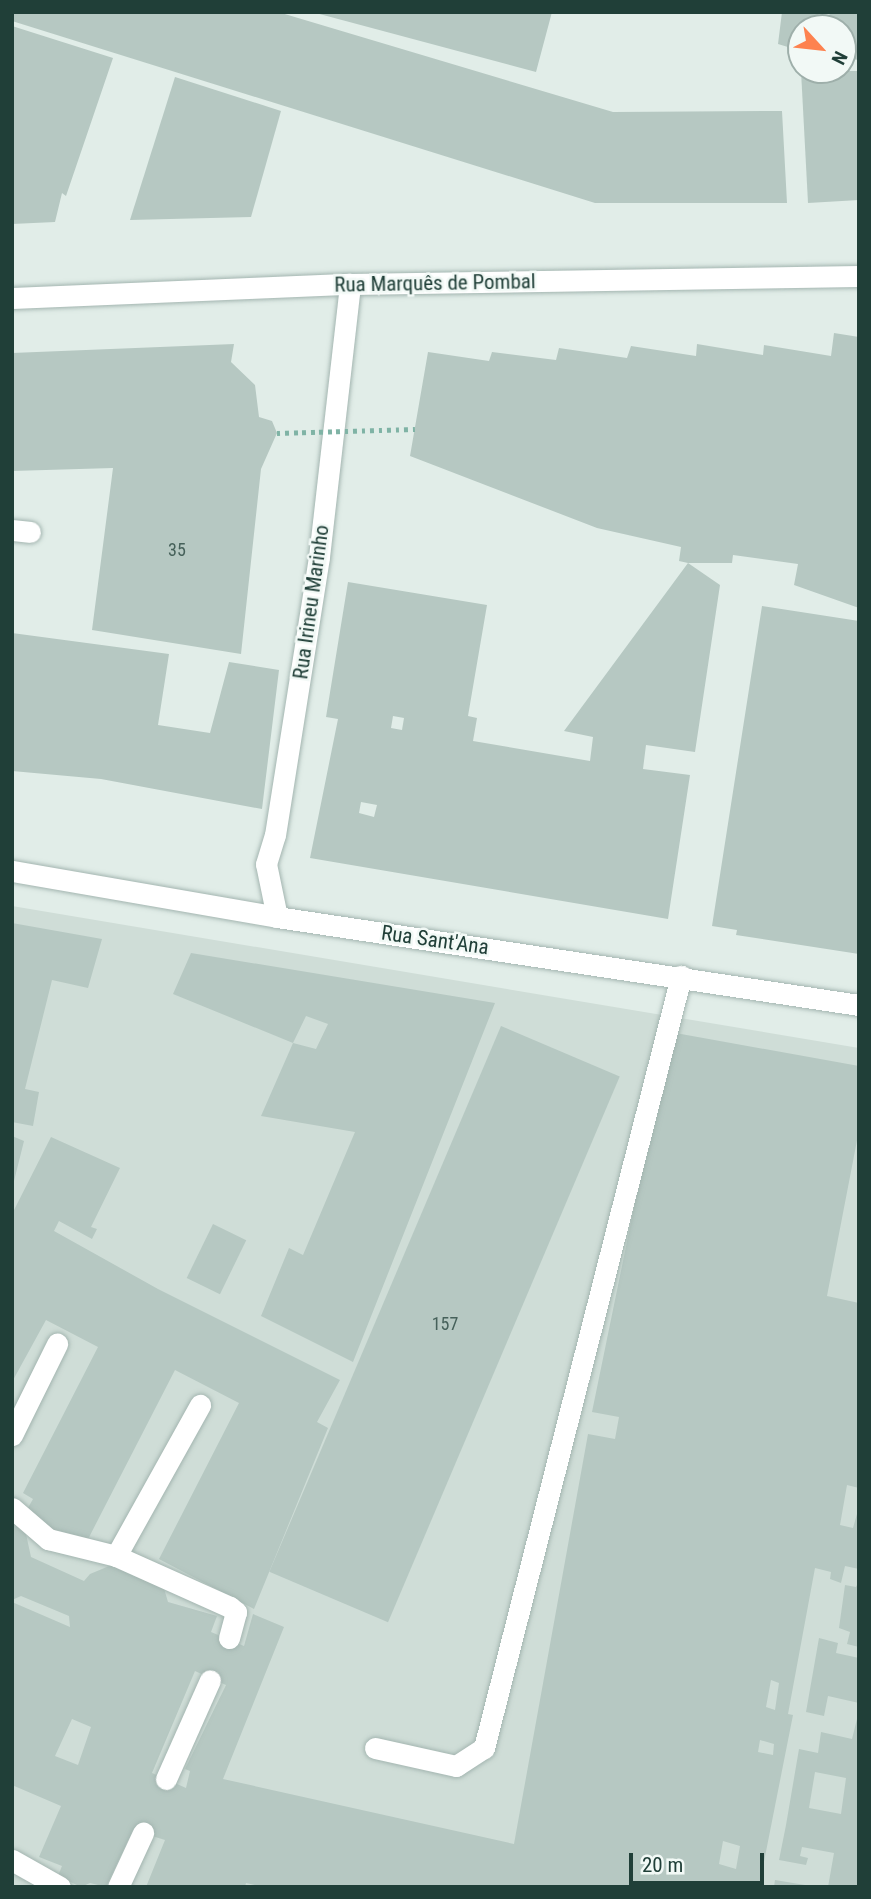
<!DOCTYPE html>
<meta charset="utf-8">
<style>
body{margin:0}
#map{position:relative;width:871px;height:1899px;overflow:hidden;background:#e1ede8;font-family:"Roboto Condensed",sans-serif}
div>[style]{position:absolute}
[style*='--x']{left:calc(var(--x)*1px);top:calc(var(--y)*1px);width:calc(var(--w)*1px);rotate:calc(var(--a)*1deg)}
.built>*{inset:0;background:#cfddd7}
.building>*{inset:0;background:#b6c8c2;transform-origin:0 0}
.roads{filter:drop-shadow(0 0 2px #a3b5b0) drop-shadow(0 0 2px #a3b5b0)}
.lane>*{height:21px;margin:-10.5px;padding:0 10.5px;transform-origin:10.5px;border-radius:10.5px;background:#fff}
.street>*{height:21px;margin:-10.5px;padding:0 10.5px;transform-origin:10.5px;border-radius:10.5px;background:#fff}
.secondary>*{height:21px;margin:-10.5px;padding:0 10.5px;transform-origin:10.5px;border-radius:10.5px;background:#fff}
.path-bridge>*{height:4.5px;margin-top:-2.25px;transform-origin:0;background:repeating-linear-gradient(90deg,#7fb3a5 0 3.5px,transparent 0 8.5px)}
span{translate:-50% -50%;white-space:nowrap;text-align:center;line-height:1.15;-webkit-text-stroke:5px #f2f9f6;paint-order:stroke}
.number-label{font-size:18px;color:#46615a}
.number-label span{-webkit-text-stroke-width:0}
.street-label{font-size:21px;color:#203f38}
.frame{position:absolute;inset:0;border:14px solid #203f38;pointer-events:none}
.north{position:absolute;left:787px;top:14px;width:70px;height:70px;box-sizing:border-box;background:#f2f9f6;border:2px solid #9eafaa;border-radius:50%;rotate:117deg;font-size:19px;font-weight:700;line-height:28px;text-align:center;color:#203f38}
.north::after{content:'';display:block;margin:auto;width:24px;height:32px;background:#fd824f;clip-path:polygon(50% 0,100% 100%,50% 72%,0 100%)}
.scale{position:absolute;left:629px;top:1853px;width:135px;height:32px;box-sizing:border-box;border:4px solid #203f38;border-top:0;padding-left:9px;font-size:21px;line-height:24px;white-space:nowrap;color:#203f38;-webkit-text-stroke:5px #f2f9f6;paint-order:stroke}
</style>
<div id="map">
<div class="built">
<div style="clip-path:polygon(12px 906px,859px 1048px,859px 1887px,12px 1887px)"></div>
</div>
<div class="building">
<div style="clip-path:polygon(12px 12px,278px 12px,613px 112px,782px 111px,787px 203px,595px 203px,12px 21px)"></div>
<div style="clip-path:polygon(312px 12px,552px 12px,536px 72px)"></div>
<div style="clip-path:polygon(782px 12px,819px 12px,816px 28px,801px 28px,801px 51px,778px 44px)"></div>
<div style="clip-path:polygon(830px 12px,859px 12px,859px 60px,843px 58px,843px 28px,827px 28px)"></div>
<div style="clip-path:polygon(12px 26px,113px 58px,66px 196px,62px 193px,55px 222px,12px 224px)"></div>
<div style="clip-path:polygon(801px 71px,859px 71px,859px 200px,808px 203px)"></div>
<div style="clip-path:polygon(175px 77px,281px 111px,251px 217px,130px 220px)"></div>
<div style="clip-path:polygon(evenodd,834px 333px,859px 337px,859px 608px,794px 585px,798px 564px,733px 555px,732px 563px,688px 563px,720px 585px,695px 752px,646px 745px,643px 769px,690px 775px,668px 919px,310px 858px,338px 719px,326px 717px,348px 582px,487px 605px,468px 716px,477px 718px,473px 741px,590px 761px,593px 737px,564px 731px,688px 563px,679px 561px,681px 547px,597px 528px,410px 456px,428px 352px,489px 361px,492px 352px,556px 360px,559px 348px,627px 358px,631px 346px,696px 356px,697px 344px,763px 355px,764px 345px,831px 356px,834px 333px,393px 716px,404px 718px,402px 730px,391px 728px,393px 716px,834px 333px,361px 802px,377px 805px,374px 817px,359px 813px,361px 802px)"></div>
<div style="clip-path:polygon(234px 344px,231px 362px,255px 385px,259px 417px,272px 421px,277px 433px,261px 469px,241px 654px,92px 630px,113px 468px,12px 471px,12px 353px)"></div>
<div style="clip-path:polygon(762px 606px,859px 621px,859px 954px,736px 935px,737px 930px,712px 926px)"></div>
<div style="clip-path:polygon(12px 633px,169px 654px,158px 725px,210px 733px,229px 662px,279px 670px,262px 809px,101px 779px,12px 771px)"></div>
<div style="clip-path:polygon(12px 923px,102px 939px,88px 988px,52px 980px,25px 1089px,39px 1092px,33px 1126px,12px 1122px)"></div>
<div style="clip-path:polygon(evenodd,191px 953px,495px 1003px,353px 1362px,261px 1316px,289px 1248px,303px 1255px,355px 1132px,261px 1116px,293px 1043px,173px 994px,191px 953px,306px 1016px,328px 1024px,316px 1049px,293px 1043px,306px 1016px)"></div>
<div style="left:501px;top:1026px;width:129px;height:593px;rotate:23deg"></div>
<div style="clip-path:polygon(evenodd,670px 1032px,859px 1066px,859px 1130px,827px 1296px,859px 1303px,859px 1488px,847px 1485px,840px 1525px,853px 1528px,859px 1507px,859px 1569px,845px 1566px,841px 1583px,830px 1579px,831px 1572px,815px 1568px,788px 1714px,793px 1715px,759px 1887px,263px 1887px,246px 1883px,245px 1887px,146px 1887px,165px 1840px,133px 1830px,106px 1887px,90px 1883px,81px 1887px,58px 1876px,62px 1866px,39px 1857px,61px 1806px,12px 1785px,12px 1602px,70px 1627px,69px 1616px,21px 1596px,12px 1600px,12px 1520px,26px 1534px,31px 1557px,84px 1581px,90px 1574px,114px 1564px,163px 1585px,168px 1602px,217px 1616px,211px 1632px,244px 1646px,253px 1614px,284px 1627px,223px 1779px,514px 1844px,588px 1434px,615px 1439px,619px 1417px,592px 1412px,670px 1032px,195px 1671px,226px 1685px,185px 1769px,190px 1771px,186px 1788px,152px 1773px,195px 1671px,670px 1032px,771px 1680px,779px 1683px,775px 1710px,766px 1707px,771px 1680px,670px 1032px,72px 1719px,91px 1727px,78px 1765px,55px 1756px,72px 1719px,670px 1032px,760px 1740px,774px 1744px,773px 1755px,758px 1752px,760px 1740px,670px 1032px,723px 1841px,740px 1846px,736px 1869px,719px 1864px,723px 1841px)"></div>
<div style="clip-path:polygon(12px 1136px,24px 1141px,14px 1181px,12px 1180px)"></div>
<div style="clip-path:polygon(51px 1137px,120px 1168px,91px 1227px,97px 1229px,92px 1239px,59px 1221px,54px 1231px,158px 1289px,340px 1380px,317px 1422px,328px 1428px,254px 1609px,159px 1559px,239px 1403px,175px 1370px,84px 1547px,24px 1515px,33px 1499px,23px 1493px,98px 1347px,46px 1320px,12px 1382px,12px 1214px)"></div>
<div style="left:213px;top:1224px;width:37px;height:60px;rotate:26deg"></div>
<div style="clip-path:polygon(859px 1581px,859px 1647px,847px 1644px,850px 1632px,839px 1628px,845px 1585px,856px 1587px)"></div>
<div style="clip-path:polygon(819px 1638px,838px 1643px,836px 1653px,859px 1658px,859px 1703px,828px 1696px,824px 1716px,806px 1712px)"></div>
<div style="clip-path:polygon(evenodd,859px 1711px,859px 1887px,828px 1887px,834px 1853px,802px 1847px,800px 1856px,808px 1858px,806px 1865px,779px 1860px,786px 1825px,799px 1749px,818px 1753px,821px 1732px,852px 1739px,859px 1711px,815px 1772px,846px 1778px,841px 1814px,809px 1808px,815px 1772px)"></div>
<div style="clip-path:polygon(775px 1880px,805px 1885px,805px 1887px,774px 1887px)"></div>
</div>
<div class="roads">
<div class="lane">
<div style="--x:12;--y:530;--w:18;--a:6"></div>
<div style="--x:12;--y:1435;--w:102;--a:-63.7"></div>
<div style="--x:12;--y:1508;--w:48;--a:40.7"></div>
<div style="--x:48;--y:1539;--w:70;--a:14"></div>
<div style="--x:116;--y:1556;--w:125;--a:24.1"></div>
<div style="--x:230;--y:1607;--w:8;--a:40"></div>
<div style="--x:236;--y:1612;--w:27;--a:105"></div>
<div style="--x:116;--y:1556;--w:173;--a:-60.9"></div>
<div style="--x:375;--y:1748;--w:83;--a:12.5"></div>
<div style="--x:456;--y:1766;--w:33;--a:-33"></div>
<div style="--x:484;--y:1748;--w:797;--a:-75.68"></div>
<div style="--x:166;--y:1779;--w:108;--a:-66"></div>
<div style="--x:12;--y:1860;--w:55;--a:29.4"></div>
<div style="--x:118;--y:1887;--w:60;--a:-65.2"></div>
</div>
<div class="street">
<div style="--x:277;--y:917;--w:54;--a:-101.7"></div>
<div style="--x:266;--y:864;--w:30;--a:-73"></div>
<div style="--x:275;--y:835;--w:281;--a:-81"></div>
<div style="--x:319;--y:557;--w:275;--a:-83.5"></div>
</div>
<div class="secondary">
<div style="--x:12;--y:298;--w:338;--a:-2.4"></div>
<div style="--x:350;--y:284;--w:509;--a:-0.9"></div>
<div style="--x:12;--y:871;--w:269;--a:9.8"></div>
<div style="--x:277;--y:917;--w:589;--a:8.6"></div>
</div>
</div>
<div class="path-bridge">
<div style="--x:277;--y:433;--w:138;--a:-1.7"></div>
</div>
<div class="number-label">
<span style="left:177px;top:550px">35</span>
<span style="left:445px;top:1324px">157</span>
</div>
<div class="street-label">
<span style="left:435px;top:283px;rotate:-1deg">Rua Marquês de Pombal</span>
<span style="left:311px;top:602px;rotate:-82deg">Rua Irineu Marinho</span>
<span style="left:435px;top:940px;rotate:8deg">Rua Sant'Ana</span>
</div>
<div class="frame"></div>
<div class="north">N</div>
<div class="scale">20 m</div>
</div>
